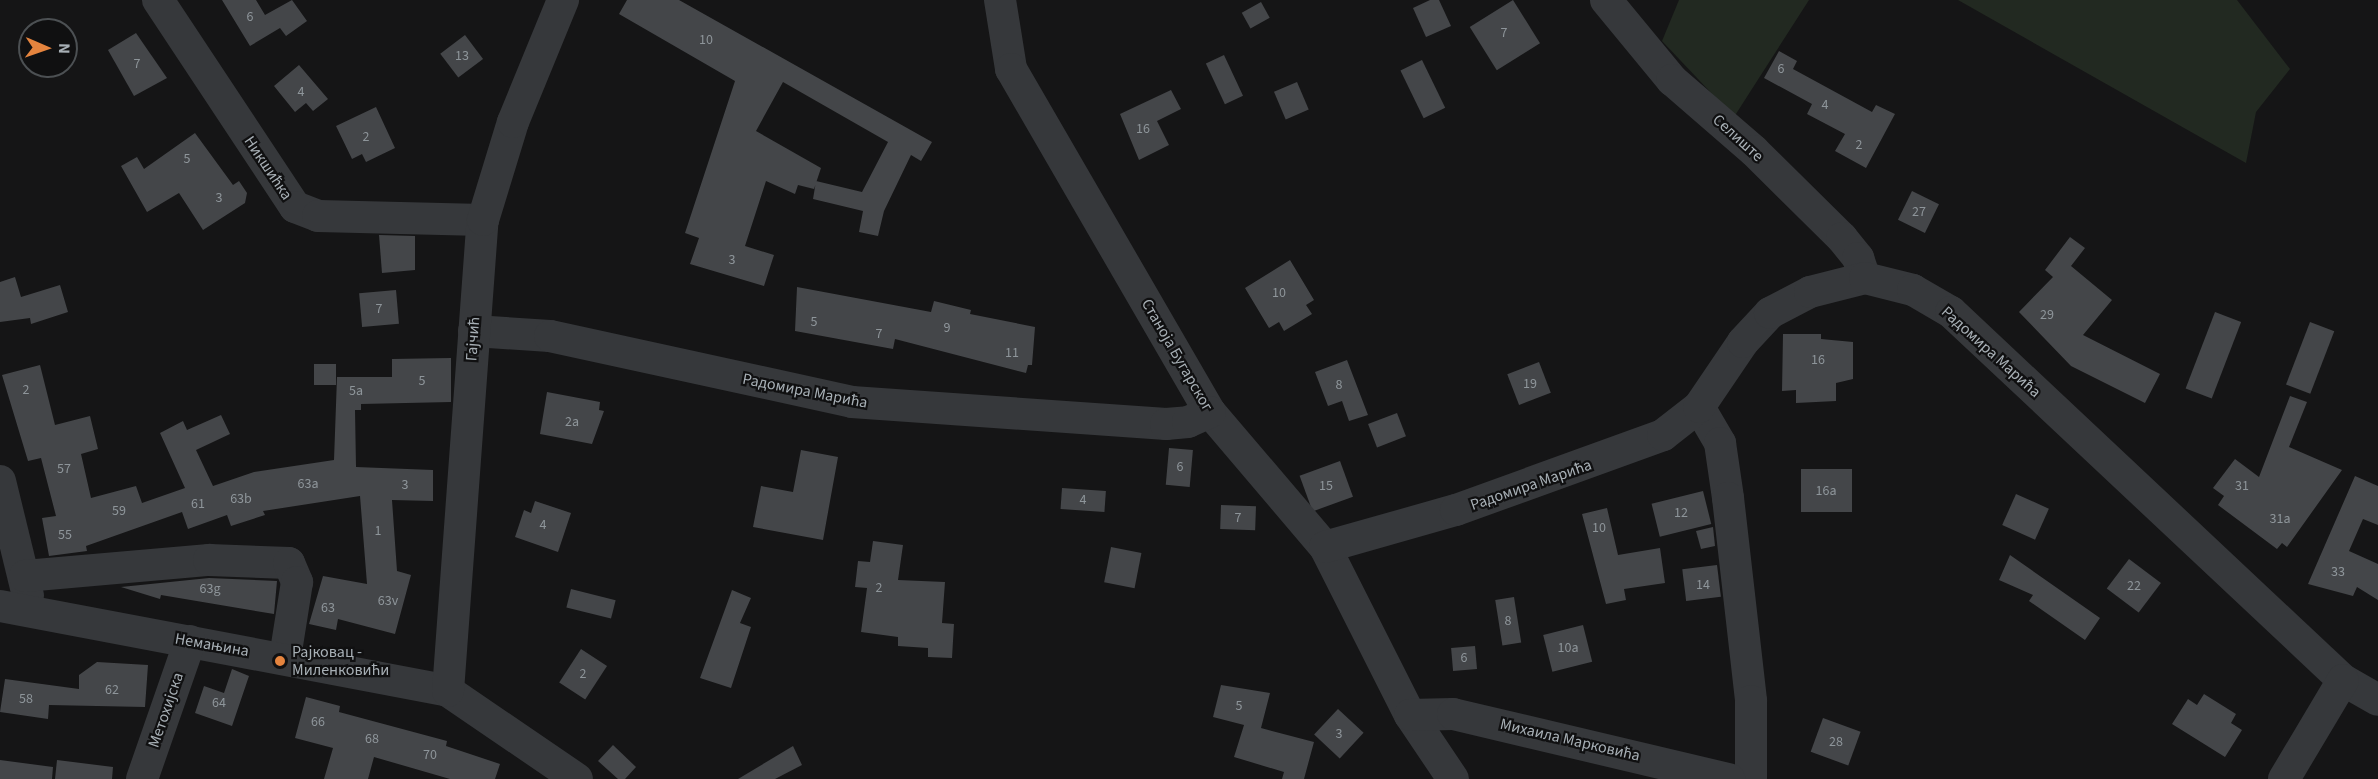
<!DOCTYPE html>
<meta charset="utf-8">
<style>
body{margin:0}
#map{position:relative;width:2378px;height:779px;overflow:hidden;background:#151516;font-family:"Source Sans 3",sans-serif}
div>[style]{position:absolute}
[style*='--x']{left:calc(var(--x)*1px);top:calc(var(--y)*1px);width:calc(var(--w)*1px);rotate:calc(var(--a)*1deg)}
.green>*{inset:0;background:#222921}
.building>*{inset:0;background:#444649;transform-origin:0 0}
.minor>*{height:32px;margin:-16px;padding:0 16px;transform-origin:16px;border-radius:16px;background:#36383b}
.dots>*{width:16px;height:16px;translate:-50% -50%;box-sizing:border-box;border:3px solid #101011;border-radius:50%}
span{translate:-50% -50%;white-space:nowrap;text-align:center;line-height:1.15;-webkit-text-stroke:4.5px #101011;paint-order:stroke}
.number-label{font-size:14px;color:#8e959a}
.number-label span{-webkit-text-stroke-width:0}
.street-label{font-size:16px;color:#a7afb5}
.poi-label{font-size:16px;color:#a7afb5}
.left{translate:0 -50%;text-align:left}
.north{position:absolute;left:18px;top:18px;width:60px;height:60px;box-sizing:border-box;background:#101011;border:2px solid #4c5053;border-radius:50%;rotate:92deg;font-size:16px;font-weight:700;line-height:24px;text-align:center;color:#a7afb5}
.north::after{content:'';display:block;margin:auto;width:21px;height:27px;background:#e5843e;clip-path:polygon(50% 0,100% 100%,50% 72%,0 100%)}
</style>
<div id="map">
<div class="green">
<div style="clip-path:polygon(1679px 0,1809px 0,1734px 117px,1662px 41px)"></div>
<div style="clip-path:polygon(1958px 0,2237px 0,2290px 69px,2256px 112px,2246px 163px)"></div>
</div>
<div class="building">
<div style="clip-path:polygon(222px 0,256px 0,265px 15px,292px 0,307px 21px,286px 36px,280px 28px,250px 46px)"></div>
<div style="clip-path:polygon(627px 0,679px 0,932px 142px,921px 161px,911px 155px,884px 211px,878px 236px,859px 232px,863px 211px,813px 199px,816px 181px,862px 192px,888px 142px,783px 82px,756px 131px,821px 168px,814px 189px,798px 185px,795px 194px,766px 181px,745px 246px,774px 255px,764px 286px,690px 264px,699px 238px,685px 233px,735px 81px,619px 14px)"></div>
<div style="clip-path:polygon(1430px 0,1439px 0,1451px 26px,1426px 37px,1413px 8px)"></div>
<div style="left:1513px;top:0;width:51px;height:51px;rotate:58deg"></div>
<div style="left:1261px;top:2px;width:18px;height:22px;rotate:61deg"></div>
<div style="clip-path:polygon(136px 33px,167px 78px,134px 96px,108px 50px)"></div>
<div style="left:465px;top:35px;width:30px;height:31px;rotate:53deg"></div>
<div style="clip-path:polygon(1779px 51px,1797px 61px,1793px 69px,1872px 112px,1876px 105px,1895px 114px,1866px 168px,1835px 151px,1845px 134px,1807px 114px,1812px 104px,1764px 78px)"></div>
<div style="left:1224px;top:55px;width:45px;height:20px;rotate:65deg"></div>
<div style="left:1422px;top:60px;width:53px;height:24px;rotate:64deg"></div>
<div style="clip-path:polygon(299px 65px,328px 99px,313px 111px,306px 103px,295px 112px,274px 86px)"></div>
<div style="left:1297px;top:82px;width:30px;height:25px;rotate:67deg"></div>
<div style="clip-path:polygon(1171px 90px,1181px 109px,1157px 121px,1169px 145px,1139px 160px,1120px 114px)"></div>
<div style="clip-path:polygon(376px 107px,395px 148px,366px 162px,362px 154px,352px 159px,336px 126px)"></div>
<div style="clip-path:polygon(195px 133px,233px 185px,239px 181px,247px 193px,245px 203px,203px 230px,179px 193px,147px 212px,121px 166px,137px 157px,144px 169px)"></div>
<div style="left:1912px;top:191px;width:30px;height:32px;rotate:26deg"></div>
<div style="clip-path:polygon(379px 235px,415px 236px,415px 270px,382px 273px)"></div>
<div style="clip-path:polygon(2070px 237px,2085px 248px,2071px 266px,2112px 300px,2083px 335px,2160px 374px,2145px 403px,2071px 366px,2019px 312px,2053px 277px,2045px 270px)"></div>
<div style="clip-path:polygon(1290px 260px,1314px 300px,1306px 305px,1312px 314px,1284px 331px,1279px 322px,1269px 328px,1245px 288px)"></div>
<div style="clip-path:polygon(15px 277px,21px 297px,60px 285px,68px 312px,31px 324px,30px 318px,0 322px,0 282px)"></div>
<div style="clip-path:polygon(797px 287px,931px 312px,934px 301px,971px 310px,970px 314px,1035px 327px,1032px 365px,1028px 365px,1026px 373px,895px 339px,893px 349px,795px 331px)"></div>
<div style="left:396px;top:290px;width:34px;height:37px;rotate:85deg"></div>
<div style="left:2215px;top:312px;width:28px;height:82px;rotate:21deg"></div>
<div style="left:2310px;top:322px;width:26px;height:67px;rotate:21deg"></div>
<div style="clip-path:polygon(1783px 334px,1821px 334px,1821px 339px,1853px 342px,1853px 379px,1836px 383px,1836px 401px,1796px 403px,1796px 390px,1782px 391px)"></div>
<div style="clip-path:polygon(451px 358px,451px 402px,361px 404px,361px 410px,355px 410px,356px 467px,433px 470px,433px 501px,392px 500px,397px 571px,411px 575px,395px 634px,338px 619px,336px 630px,309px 624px,323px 576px,367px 584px,360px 496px,263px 511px,265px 515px,231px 526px,227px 515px,188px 529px,182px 512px,86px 546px,87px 551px,49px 556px,42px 518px,56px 516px,41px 458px,28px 461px,2px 375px,40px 365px,55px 425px,90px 416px,98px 449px,81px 454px,91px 498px,136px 486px,142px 503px,185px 488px,160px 433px,183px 421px,187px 430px,221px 415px,230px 434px,196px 450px,213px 486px,254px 472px,334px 460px,337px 377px,392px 377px,392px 359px)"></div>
<div style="clip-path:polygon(1347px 360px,1368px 415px,1349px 421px,1342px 401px,1328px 406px,1315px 372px)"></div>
<div style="left:1539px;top:362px;width:33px;height:34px;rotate:69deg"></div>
<div style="left:314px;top:364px;width:22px;height:21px"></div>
<div style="clip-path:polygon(547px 392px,600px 402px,599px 410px,604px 411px,592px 444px,540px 434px)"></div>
<div style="clip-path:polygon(2290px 396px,2307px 402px,2289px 447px,2342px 470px,2287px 547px,2282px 543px,2277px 549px,2218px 505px,2224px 496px,2213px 488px,2235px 459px,2259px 477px)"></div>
<div style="left:1397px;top:413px;width:25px;height:31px;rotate:69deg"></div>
<div style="left:1169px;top:448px;width:24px;height:37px;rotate:5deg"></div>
<div style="clip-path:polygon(801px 450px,838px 457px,823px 540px,753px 527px,761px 486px,793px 492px)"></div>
<div style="left:1340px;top:461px;width:38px;height:43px;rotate:70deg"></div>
<div style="left:1852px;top:469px;width:43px;height:51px;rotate:90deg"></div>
<div style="clip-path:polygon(2355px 476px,2378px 486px,2378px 525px,2363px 519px,2349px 551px,2378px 564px,2378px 600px,2357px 587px,2353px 596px,2308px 584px)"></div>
<div style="left:1062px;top:488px;width:44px;height:21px;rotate:4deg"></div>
<div style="left:1703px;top:491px;width:34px;height:53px;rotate:76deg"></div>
<div style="left:2016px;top:494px;width:36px;height:34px;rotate:24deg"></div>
<div style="clip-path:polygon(535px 501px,571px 513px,558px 552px,515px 537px,524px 510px,531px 513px)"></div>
<div style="left:1221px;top:505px;width:35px;height:24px;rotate:2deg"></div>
<div style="clip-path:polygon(1607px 508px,1618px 555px,1660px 548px,1665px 583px,1624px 589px,1626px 600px,1606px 604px,1582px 514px)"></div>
<div style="clip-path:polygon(1713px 527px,1715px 546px,1701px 549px,1696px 531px)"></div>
<div style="clip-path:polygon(873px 541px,903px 545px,898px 580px,945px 582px,942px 623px,954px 624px,952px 658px,928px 657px,928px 648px,898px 646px,898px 637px,861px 632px,867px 588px,855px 587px,858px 561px,870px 562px)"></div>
<div style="left:1111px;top:547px;width:31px;height:36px;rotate:11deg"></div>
<div style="clip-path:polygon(2010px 555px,2100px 618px,2085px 640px,2029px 601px,2033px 595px,1999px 580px)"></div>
<div style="left:2129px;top:559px;width:40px;height:37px;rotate:37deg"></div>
<div style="left:1717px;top:565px;width:32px;height:35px;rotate:83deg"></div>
<div style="clip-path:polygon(209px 578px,277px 581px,274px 614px,161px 595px,160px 599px,121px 587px)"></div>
<div style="left:571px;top:589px;width:46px;height:19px;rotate:14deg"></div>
<div style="clip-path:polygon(732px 590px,751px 598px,740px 623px,751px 627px,731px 688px,700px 678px)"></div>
<div style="left:1514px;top:597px;width:46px;height:19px;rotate:81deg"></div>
<div style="left:1583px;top:625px;width:38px;height:41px;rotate:76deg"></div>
<div style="left:1475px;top:646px;width:23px;height:24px;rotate:85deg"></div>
<div style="left:581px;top:649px;width:31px;height:40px;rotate:33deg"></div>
<div style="clip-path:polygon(97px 662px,148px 665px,145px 707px,49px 705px,48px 719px,0 712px,5px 679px,79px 689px,79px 675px)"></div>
<div style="clip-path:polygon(232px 669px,249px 676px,232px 726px,195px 713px,204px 686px,224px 693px)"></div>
<div style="clip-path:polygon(1221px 685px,1270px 693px,1261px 728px,1314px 742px,1304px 779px,1282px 779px,1284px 772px,1234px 757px,1244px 725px,1213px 717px)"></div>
<div style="clip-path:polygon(2204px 694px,2236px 714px,2231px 723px,2242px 730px,2225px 757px,2172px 724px,2188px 699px,2197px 705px)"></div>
<div style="clip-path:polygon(306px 697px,340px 706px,339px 712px,447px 741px,446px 746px,500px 764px,495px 779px,450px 779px,374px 757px,368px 779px,324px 779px,333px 748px,295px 738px)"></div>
<div style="left:1338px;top:709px;width:35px;height:35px;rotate:43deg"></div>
<div style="left:1823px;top:718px;width:40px;height:36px;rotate:20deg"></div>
<div style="clip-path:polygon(613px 745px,636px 767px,625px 779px,618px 779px,598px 761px)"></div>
<div style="clip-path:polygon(793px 746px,802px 765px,775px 779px,738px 779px)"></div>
<div style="clip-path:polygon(0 760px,53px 767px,52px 779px,0 779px)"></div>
<div style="clip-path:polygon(57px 760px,113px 767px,112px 779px,55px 779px)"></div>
</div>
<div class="minor">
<div style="--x:158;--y:0;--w:248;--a:56.5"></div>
<div style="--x:295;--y:207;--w:25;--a:21"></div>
<div style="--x:318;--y:216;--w:165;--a:1.4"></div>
<div style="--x:1000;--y:0;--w:70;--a:80.9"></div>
<div style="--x:1011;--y:69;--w:397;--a:59.9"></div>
<div style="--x:1210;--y:412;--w:177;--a:49.6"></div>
<div style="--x:1325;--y:547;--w:188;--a:63.2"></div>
<div style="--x:1410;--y:715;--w:77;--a:56.1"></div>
<div style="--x:1606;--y:0;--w:104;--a:50.5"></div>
<div style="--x:1672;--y:80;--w:108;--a:40.9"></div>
<div style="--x:1754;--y:151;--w:124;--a:44.7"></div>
<div style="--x:1842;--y:238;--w:26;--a:51"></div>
<div style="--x:1858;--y:258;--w:21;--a:71"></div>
<div style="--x:474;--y:331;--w:76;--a:3.8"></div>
<div style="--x:550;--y:336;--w:309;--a:12.3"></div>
<div style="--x:852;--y:402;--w:315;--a:4"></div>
<div style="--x:1166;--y:424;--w:22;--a:-5"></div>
<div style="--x:1188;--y:422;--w:24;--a:-24"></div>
<div style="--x:1699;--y:407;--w:42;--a:59.7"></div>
<div style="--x:1720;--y:443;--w:56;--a:81.7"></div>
<div style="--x:1728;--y:498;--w:204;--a:83.5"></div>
<div style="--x:1751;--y:701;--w:78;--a:90"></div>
<div style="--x:0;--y:481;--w:118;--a:76.3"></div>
<div style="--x:1325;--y:547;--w:136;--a:-15.8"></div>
<div style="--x:1456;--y:510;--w:220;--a:-19.9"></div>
<div style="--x:1663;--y:435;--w:46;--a:-37.9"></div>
<div style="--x:1699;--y:407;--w:78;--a:-55.9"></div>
<div style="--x:1743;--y:342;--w:40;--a:-47"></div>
<div style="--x:1770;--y:313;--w:45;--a:-27.7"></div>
<div style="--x:1810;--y:292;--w:57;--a:-14.3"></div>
<div style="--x:1865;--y:278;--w:49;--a:14"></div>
<div style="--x:1913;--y:290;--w:44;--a:30.1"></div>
<div style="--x:1951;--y:312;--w:538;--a:43.19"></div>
<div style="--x:2343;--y:680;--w:40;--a:29.7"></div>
<div style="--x:25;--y:576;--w:185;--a:-5"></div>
<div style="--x:209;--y:560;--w:80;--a:2.1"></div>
<div style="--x:289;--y:563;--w:21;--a:67"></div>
<div style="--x:297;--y:582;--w:77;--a:99"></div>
<div style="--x:0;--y:606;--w:456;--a:10.7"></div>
<div style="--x:448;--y:691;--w:156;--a:34.3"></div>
<div style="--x:448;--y:691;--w:472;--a:-85.8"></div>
<div style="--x:483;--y:220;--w:102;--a:-73"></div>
<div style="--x:513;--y:122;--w:132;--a:-67.7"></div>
<div style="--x:1410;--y:715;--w:43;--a:-1.3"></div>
<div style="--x:1453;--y:714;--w:284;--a:13.3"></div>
<div style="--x:142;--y:779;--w:146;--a:-70.8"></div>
<div style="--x:2284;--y:779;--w:115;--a:-59.2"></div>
</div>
<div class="dots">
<div style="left:280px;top:661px;background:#e5843e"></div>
</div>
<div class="number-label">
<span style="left:250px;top:17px">6</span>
<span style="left:1504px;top:33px">7</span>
<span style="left:706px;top:40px">10</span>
<span style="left:462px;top:56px">13</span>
<span style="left:137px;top:64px">7</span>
<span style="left:1781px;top:69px">6</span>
<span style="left:301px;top:92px">4</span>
<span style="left:1825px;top:105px">4</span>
<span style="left:1143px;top:129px">16</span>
<span style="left:366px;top:137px">2</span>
<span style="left:1859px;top:145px">2</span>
<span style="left:187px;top:159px">5</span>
<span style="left:219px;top:198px">3</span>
<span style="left:1919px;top:212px">27</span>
<span style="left:732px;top:260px">3</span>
<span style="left:1279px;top:293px">10</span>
<span style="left:379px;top:309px">7</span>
<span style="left:2047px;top:315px">29</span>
<span style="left:814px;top:322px">5</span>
<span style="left:947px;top:328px">9</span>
<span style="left:879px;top:334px">7</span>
<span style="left:1012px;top:353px">11</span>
<span style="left:1818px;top:360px">16</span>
<span style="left:422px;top:381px">5</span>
<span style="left:1530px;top:384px">19</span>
<span style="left:1339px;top:385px">8</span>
<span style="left:26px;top:390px">2</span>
<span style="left:356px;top:391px">5a</span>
<span style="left:572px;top:422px">2a</span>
<span style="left:1180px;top:467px">6</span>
<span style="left:64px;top:469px">57</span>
<span style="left:308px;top:484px">63a</span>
<span style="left:405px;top:485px">3</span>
<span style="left:1326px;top:486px">15</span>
<span style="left:2242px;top:486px">31</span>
<span style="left:1826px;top:491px">16a</span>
<span style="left:241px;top:499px">63b</span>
<span style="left:1083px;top:500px">4</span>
<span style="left:198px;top:504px">61</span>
<span style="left:119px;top:511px">59</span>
<span style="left:1681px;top:513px">12</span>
<span style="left:1238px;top:518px">7</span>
<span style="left:2280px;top:519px">31a</span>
<span style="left:543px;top:525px">4</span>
<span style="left:1599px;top:528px">10</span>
<span style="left:378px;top:531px">1</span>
<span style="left:65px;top:535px">55</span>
<span style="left:2338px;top:572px">33</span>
<span style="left:1703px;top:585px">14</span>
<span style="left:2134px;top:586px">22</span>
<span style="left:879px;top:588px">2</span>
<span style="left:210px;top:589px">63g</span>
<span style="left:388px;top:601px">63v</span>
<span style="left:328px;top:608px">63</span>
<span style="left:1508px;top:621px">8</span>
<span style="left:1568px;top:648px">10a</span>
<span style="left:1464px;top:658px">6</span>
<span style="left:583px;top:674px">2</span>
<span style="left:112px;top:690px">62</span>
<span style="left:26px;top:699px">58</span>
<span style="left:219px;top:703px">64</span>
<span style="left:1239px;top:706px">5</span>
<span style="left:318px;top:722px">66</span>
<span style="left:1339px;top:734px">3</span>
<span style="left:372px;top:739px">68</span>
<span style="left:1836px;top:742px">28</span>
<span style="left:430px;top:755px">70</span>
</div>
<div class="street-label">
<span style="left:1738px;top:138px;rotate:42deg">Селиште</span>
<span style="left:268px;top:168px;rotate:56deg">Никшићка</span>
<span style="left:473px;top:339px;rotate:-86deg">Гајчић</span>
<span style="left:1991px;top:352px;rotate:42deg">Радомира Марића</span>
<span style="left:1177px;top:355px;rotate:60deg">Станоја Бугарског</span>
<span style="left:805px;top:391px;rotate:11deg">Радомира Марића</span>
<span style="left:1531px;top:485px;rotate:-19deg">Радомира Марића</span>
<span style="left:212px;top:645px;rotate:10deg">Немањина</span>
<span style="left:166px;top:710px;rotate:-71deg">Метохијска</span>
<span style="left:1570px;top:740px;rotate:13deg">Михаила Марковића</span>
</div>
<div class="poi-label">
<span class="left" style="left:292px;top:661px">Рајковац -<br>Миленковићи</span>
</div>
<div class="north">N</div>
</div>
